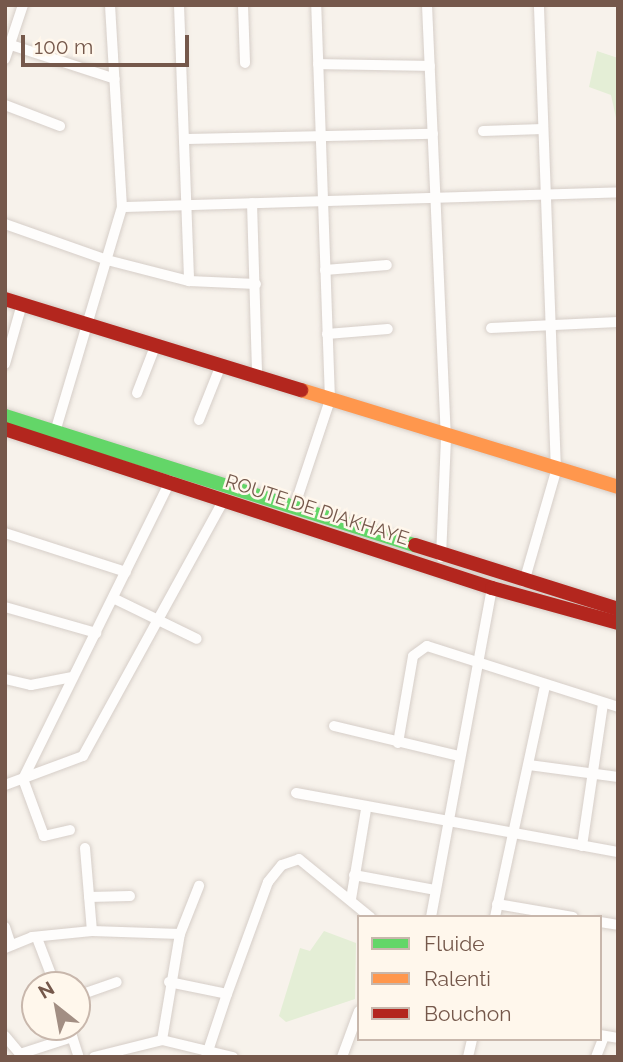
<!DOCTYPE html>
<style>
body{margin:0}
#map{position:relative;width:623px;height:1062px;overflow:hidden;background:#f7f2eb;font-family:Raleway,sans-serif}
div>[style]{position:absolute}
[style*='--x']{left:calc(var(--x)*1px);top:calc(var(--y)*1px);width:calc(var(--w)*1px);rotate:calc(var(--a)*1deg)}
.green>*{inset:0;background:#e4eed6}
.roads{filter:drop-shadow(0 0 2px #d6cec8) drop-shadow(0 0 2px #d6cec8)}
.street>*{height:10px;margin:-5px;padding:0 5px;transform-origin:5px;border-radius:5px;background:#fefdfc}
.fast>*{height:14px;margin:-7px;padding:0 7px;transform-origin:7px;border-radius:7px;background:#63d668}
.slow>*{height:14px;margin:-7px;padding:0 7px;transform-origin:7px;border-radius:7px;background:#ff974d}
.jam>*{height:14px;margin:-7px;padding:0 7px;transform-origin:7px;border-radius:7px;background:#b3261e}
span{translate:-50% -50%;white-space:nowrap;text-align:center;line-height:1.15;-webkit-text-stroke:5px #fff7ec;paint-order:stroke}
.street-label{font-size:19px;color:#75584b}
.frame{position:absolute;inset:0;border:7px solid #75584b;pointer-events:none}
.legend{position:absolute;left:357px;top:915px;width:245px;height:126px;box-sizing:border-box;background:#fff7ec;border:2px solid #c8b7ac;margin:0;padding:9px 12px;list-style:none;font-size:21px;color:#75584b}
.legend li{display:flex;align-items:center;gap:14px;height:35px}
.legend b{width:35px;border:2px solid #c8b7ac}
.north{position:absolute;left:21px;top:971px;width:70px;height:70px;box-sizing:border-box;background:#fff7ec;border:2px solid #c8b7ac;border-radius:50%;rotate:329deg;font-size:19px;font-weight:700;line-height:28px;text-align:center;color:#75584b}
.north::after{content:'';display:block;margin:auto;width:24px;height:32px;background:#a28e83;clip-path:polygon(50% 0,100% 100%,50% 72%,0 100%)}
.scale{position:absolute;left:21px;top:35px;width:168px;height:32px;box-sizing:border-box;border:4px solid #75584b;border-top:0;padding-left:9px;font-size:21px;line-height:24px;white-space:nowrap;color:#75584b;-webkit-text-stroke:5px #fff7ec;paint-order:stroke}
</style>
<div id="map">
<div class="green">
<div style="clip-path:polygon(597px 51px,618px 58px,618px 127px,611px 95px,589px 87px)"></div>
<div style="clip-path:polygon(324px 931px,356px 943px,355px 999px,286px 1022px,279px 1016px,300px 948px,310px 951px)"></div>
</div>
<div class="roads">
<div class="street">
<div style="--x:179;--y:5;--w:276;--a:87.9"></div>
<div style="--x:243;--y:5;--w:58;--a:88"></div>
<div style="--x:427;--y:5;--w:433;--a:87.5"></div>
<div style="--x:446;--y:438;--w:119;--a:92.4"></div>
<div style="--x:11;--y:45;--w:109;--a:18.1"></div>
<div style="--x:5;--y:59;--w:57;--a:-71.6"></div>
<div style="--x:318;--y:64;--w:112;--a:1"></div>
<div style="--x:5;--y:105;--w:59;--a:20.9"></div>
<div style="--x:483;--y:131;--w:60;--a:-1.9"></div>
<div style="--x:187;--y:139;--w:246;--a:-1.2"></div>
<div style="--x:252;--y:203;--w:173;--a:88.3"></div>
<div style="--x:122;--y:207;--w:496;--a:-1.7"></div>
<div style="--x:5;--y:224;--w:108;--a:19.4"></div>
<div style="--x:107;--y:260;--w:85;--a:14.4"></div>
<div style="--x:189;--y:281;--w:67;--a:2.6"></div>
<div style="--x:325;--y:270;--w:62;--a:-4.6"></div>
<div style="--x:491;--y:328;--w:127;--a:-2.7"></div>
<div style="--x:327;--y:334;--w:61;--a:-4.7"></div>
<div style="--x:5;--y:364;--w:62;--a:-74.2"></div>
<div style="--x:137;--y:393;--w:53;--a:-68.8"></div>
<div style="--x:199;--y:420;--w:59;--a:-68.2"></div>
<div style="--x:55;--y:432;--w:235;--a:-73.4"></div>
<div style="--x:122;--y:207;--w:202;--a:-93.4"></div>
<div style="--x:294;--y:508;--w:114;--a:-71.6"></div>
<div style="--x:330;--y:400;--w:395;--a:-92"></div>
<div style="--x:5;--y:533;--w:127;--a:17.9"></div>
<div style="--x:524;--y:582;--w:116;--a:-73.9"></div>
<div style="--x:556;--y:471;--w:466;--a:-92.1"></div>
<div style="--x:113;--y:598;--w:93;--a:26"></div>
<div style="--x:5;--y:607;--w:95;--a:15.9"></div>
<div style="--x:5;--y:679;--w:27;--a:13"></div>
<div style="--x:31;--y:685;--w:42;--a:-11"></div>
<div style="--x:334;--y:726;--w:129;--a:13.5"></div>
<div style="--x:398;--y:743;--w:88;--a:-80.2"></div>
<div style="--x:413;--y:656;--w:17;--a:-36"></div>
<div style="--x:427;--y:646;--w:201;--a:17.7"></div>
<div style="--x:529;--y:765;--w:90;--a:7.7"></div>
<div style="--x:5;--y:785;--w:83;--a:-20.4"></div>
<div style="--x:83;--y:756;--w:293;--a:-61.2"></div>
<div style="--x:296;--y:793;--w:327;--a:10.4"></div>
<div style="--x:70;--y:830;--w:27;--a:167"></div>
<div style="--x:44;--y:836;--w:61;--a:-110.2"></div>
<div style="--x:23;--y:779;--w:334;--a:-63.7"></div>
<div style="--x:582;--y:846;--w:144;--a:-81.6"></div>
<div style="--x:85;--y:848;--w:83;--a:85.2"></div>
<div style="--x:354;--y:875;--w:82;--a:10.5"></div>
<div style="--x:89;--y:897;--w:41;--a:-1.4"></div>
<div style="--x:351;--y:899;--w:91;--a:-80.5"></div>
<div style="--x:497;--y:904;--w:77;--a:9.7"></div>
<div style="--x:431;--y:917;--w:335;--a:-79.5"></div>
<div style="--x:495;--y:917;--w:236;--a:-77.8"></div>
<div style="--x:600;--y:922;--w:18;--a:9"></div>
<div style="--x:5;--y:927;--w:19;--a:72"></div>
<div style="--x:37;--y:938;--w:50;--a:69"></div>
<div style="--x:5;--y:948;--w:29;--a:-22"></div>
<div style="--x:32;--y:937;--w:60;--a:-5.7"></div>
<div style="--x:92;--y:931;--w:88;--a:2"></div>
<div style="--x:169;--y:982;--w:59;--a:11.7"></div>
<div style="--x:227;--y:994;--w:119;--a:-69.9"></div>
<div style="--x:268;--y:882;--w:22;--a:-51"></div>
<div style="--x:282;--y:865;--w:18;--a:-19"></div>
<div style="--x:299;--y:859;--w:92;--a:39.2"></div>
<div style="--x:77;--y:996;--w:42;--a:-19.3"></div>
<div style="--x:69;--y:1027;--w:32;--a:72"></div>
<div style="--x:600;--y:1035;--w:18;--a:9"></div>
<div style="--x:5;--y:1036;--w:23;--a:50"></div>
<div style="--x:20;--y:1054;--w:55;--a:-18.1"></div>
<div style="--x:162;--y:1040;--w:108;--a:-80.4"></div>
<div style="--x:180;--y:934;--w:52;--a:-68.4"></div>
<div style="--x:94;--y:1057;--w:70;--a:-14"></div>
<div style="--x:162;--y:1040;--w:73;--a:13.5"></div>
<div style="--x:206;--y:1057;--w:66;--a:-71.6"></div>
<div style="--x:342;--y:1057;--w:49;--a:-69.7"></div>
<div style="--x:468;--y:1057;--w:18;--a:-77"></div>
<div style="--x:596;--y:1057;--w:22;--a:-69"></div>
</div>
<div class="fast">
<div style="--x:5;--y:416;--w:430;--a:17.5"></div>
</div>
<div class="slow">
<div style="--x:301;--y:390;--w:332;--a:17"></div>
</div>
<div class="jam">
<div style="--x:5;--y:299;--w:310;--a:17.1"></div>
<div style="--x:5;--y:429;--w:512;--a:18.08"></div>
<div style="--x:492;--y:588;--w:131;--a:15.5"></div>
<div style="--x:415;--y:545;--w:213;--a:17.5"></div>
</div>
</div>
<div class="street-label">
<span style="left:317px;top:510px;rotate:18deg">ROUTE DE DIAKHAYE</span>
</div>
<div class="frame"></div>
<ul class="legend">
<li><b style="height:9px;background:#63d668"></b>Fluide</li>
<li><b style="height:9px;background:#ff974d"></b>Ralenti</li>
<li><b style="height:9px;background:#b3261e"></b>Bouchon</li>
</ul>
<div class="north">N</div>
<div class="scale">100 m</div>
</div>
